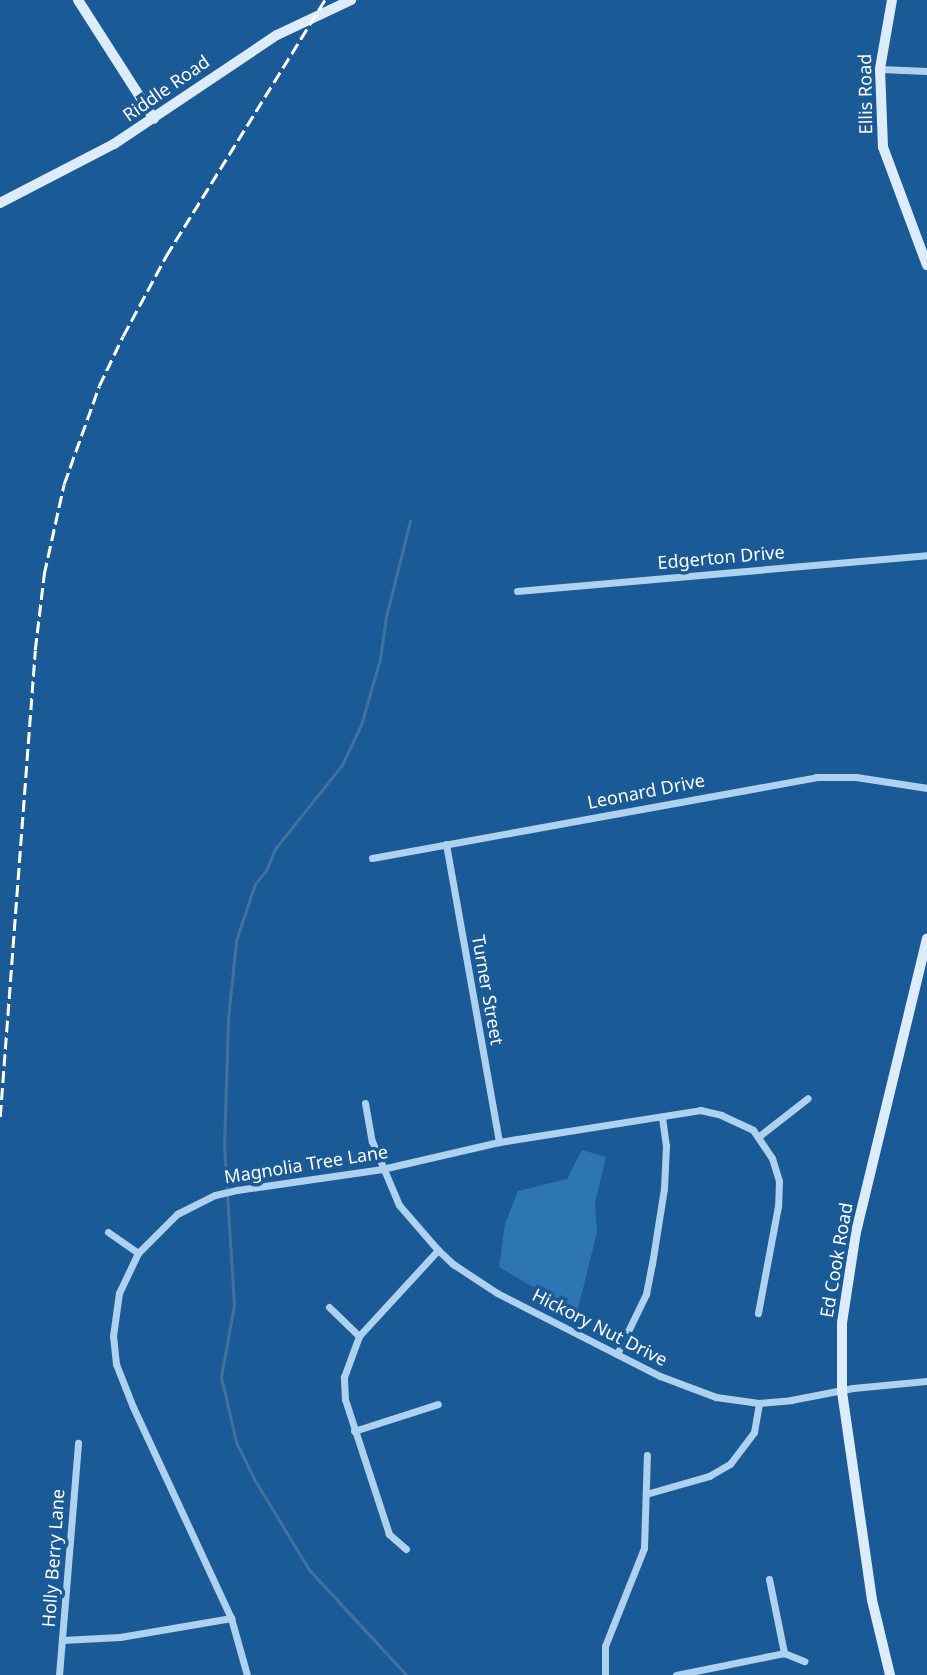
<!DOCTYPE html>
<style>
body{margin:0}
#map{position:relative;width:927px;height:1675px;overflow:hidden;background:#1a5b97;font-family:"Noto Sans",sans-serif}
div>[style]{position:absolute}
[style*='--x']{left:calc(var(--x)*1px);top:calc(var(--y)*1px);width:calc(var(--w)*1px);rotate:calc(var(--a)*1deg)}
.green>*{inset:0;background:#2e75b4}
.stream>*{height:2.5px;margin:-1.25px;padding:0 1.25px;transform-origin:1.25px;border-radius:1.25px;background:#44719c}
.street>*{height:7px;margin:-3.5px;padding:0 3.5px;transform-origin:3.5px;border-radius:3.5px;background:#aed1f0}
.secondary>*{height:10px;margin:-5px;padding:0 5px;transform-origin:5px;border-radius:5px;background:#dcecfb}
.rail>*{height:2.5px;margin-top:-1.25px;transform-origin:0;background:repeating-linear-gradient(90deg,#fff 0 12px,transparent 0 17px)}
span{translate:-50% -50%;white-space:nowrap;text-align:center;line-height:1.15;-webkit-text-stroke:7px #1a5b97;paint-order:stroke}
.street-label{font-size:18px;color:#fff}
</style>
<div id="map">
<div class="green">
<div style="clip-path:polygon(582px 1150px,606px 1157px,595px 1203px,597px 1232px,577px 1313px,499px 1267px,505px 1224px,518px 1191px,567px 1179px)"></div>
</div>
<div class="stream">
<div style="--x:406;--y:1675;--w:143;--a:-132.7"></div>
<div style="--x:309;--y:1570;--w:104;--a:-121.2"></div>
<div style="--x:255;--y:1481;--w:43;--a:-116"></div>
<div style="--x:236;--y:1442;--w:67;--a:-103"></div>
<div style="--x:221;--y:1377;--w:73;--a:-79.8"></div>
<div style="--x:234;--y:1305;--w:157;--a:-93.6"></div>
<div style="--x:224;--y:1148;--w:129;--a:-88.2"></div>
<div style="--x:228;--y:1019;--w:78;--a:-84.1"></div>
<div style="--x:236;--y:941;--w:60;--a:-71.6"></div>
<div style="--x:255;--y:884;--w:17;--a:-50"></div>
<div style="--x:266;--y:871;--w:24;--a:-68"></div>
<div style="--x:275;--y:849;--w:107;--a:-51.4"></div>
<div style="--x:342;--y:765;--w:44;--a:-64.6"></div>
<div style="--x:361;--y:725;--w:69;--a:-73.9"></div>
<div style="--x:380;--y:659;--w:42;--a:-81.9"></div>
<div style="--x:386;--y:617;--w:99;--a:-76"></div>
</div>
<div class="street">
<div style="--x:880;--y:69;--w:47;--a:2.4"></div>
<div style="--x:517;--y:591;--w:412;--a:-5"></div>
<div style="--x:446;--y:844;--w:303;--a:79.9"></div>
<div style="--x:372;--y:858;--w:451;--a:-10.3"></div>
<div style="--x:816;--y:777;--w:40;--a:0"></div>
<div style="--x:856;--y:777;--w:72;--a:8.8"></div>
<div style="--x:365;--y:1103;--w:39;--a:80"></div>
<div style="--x:372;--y:1141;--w:69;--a:67.1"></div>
<div style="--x:399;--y:1205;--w:60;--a:49.1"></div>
<div style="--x:438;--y:1250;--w:21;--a:43"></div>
<div style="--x:453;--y:1264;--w:53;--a:33.4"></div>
<div style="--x:497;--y:1293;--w:183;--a:27"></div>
<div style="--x:660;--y:1376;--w:60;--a:20.6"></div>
<div style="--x:716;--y:1397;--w:43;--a:7.9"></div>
<div style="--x:759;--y:1403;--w:32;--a:-5"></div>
<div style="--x:791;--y:1400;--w:63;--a:-11"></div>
<div style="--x:853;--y:1388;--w:74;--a:-5.4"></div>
<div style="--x:758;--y:1137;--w:63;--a:-38"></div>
<div style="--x:108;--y:1232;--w:37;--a:35"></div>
<div style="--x:329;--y:1307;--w:42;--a:44"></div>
<div style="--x:617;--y:1354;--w:67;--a:-64.2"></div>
<div style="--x:646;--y:1294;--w:31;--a:-79"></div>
<div style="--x:652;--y:1264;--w:77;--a:-81"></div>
<div style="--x:664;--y:1188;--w:42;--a:-87.3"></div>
<div style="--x:666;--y:1146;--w:29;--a:-98"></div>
<div style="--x:354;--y:1431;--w:88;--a:-17.8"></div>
<div style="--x:646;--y:1494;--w:66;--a:-15.9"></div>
<div style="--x:709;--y:1476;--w:24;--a:-30"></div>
<div style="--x:730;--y:1464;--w:40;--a:-53"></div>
<div style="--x:754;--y:1432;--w:29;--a:-80"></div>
<div style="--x:406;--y:1549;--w:23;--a:-139"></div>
<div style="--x:389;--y:1534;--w:142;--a:-108.1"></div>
<div style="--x:345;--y:1399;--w:22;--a:-93"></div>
<div style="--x:344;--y:1377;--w:44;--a:-69.9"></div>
<div style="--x:359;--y:1336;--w:117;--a:-47.4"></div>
<div style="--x:769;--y:1579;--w:76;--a:78.5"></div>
<div style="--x:62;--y:1640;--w:58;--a:-3"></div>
<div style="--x:120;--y:1637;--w:113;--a:-9.7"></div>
<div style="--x:59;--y:1675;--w:233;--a:-85.3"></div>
<div style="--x:247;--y:1675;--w:59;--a:-105.7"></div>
<div style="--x:231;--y:1618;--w:233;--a:-114.9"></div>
<div style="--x:133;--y:1407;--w:46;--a:-111.6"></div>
<div style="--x:116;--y:1364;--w:28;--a:-96"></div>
<div style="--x:113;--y:1336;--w:43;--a:-82.1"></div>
<div style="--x:119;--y:1293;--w:44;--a:-64.6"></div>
<div style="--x:138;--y:1253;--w:55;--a:-45"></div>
<div style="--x:177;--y:1214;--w:42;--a:-26.6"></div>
<div style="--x:215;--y:1195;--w:23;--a:-13"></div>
<div style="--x:237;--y:1190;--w:147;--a:-8.2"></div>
<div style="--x:382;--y:1169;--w:120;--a:-13"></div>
<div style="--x:499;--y:1142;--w:204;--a:-9"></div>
<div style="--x:700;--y:1110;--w:22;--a:13"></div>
<div style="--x:721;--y:1115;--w:35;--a:25"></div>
<div style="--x:753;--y:1130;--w:34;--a:56"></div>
<div style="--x:772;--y:1158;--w:24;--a:73"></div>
<div style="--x:779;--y:1181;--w:25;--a:92"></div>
<div style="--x:778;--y:1206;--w:109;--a:100.6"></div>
<div style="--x:605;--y:1675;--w:29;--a:-90"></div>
<div style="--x:605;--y:1646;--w:105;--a:-68.3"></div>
<div style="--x:644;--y:1548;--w:93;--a:-88.2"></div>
<div style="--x:676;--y:1675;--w:110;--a:-11.5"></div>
<div style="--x:784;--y:1653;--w:22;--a:22"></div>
</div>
<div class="secondary">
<div style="--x:78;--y:0;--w:141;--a:57.4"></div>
<div style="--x:892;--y:0;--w:70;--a:99.9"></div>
<div style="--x:880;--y:69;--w:78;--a:87.8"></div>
<div style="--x:883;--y:147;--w:126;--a:69.6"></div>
<div style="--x:0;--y:203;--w:128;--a:-27.4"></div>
<div style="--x:114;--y:144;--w:196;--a:-33.8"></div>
<div style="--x:277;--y:35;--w:82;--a:-25.3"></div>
<div style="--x:890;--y:1675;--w:77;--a:-103.5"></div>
<div style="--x:872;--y:1600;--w:210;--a:-98.2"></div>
<div style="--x:842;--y:1392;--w:69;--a:-90"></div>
<div style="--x:842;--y:1323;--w:92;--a:-81.3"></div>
<div style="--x:856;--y:1232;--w:302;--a:-76.4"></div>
</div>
<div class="rail">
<div style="--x:0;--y:1117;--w:468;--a:-85.7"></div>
<div style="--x:35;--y:650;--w:77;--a:-83.2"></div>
<div style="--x:44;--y:574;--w:92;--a:-77.5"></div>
<div style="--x:64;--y:484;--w:104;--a:-70.3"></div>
<div style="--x:99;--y:386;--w:55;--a:-64.4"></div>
<div style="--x:123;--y:336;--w:91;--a:-61.7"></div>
<div style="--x:166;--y:256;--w:301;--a:-58.2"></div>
</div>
<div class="street-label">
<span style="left:166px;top:88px;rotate:-35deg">Riddle Road</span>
<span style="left:865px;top:94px;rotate:-91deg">Ellis Road</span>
<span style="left:721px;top:557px;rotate:-5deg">Edgerton Drive</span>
<span style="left:646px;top:791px;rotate:-11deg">Leonard Drive</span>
<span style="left:488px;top:990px;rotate:80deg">Turner Street</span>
<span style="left:306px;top:1164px;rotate:-9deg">Magnolia Tree Lane</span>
<span style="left:836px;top:1260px;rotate:-80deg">Ed Cook Road</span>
<span style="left:600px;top:1327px;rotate:27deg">Hickory Nut Drive</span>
<span style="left:53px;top:1558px;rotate:-86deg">Holly Berry Lane</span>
</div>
</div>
